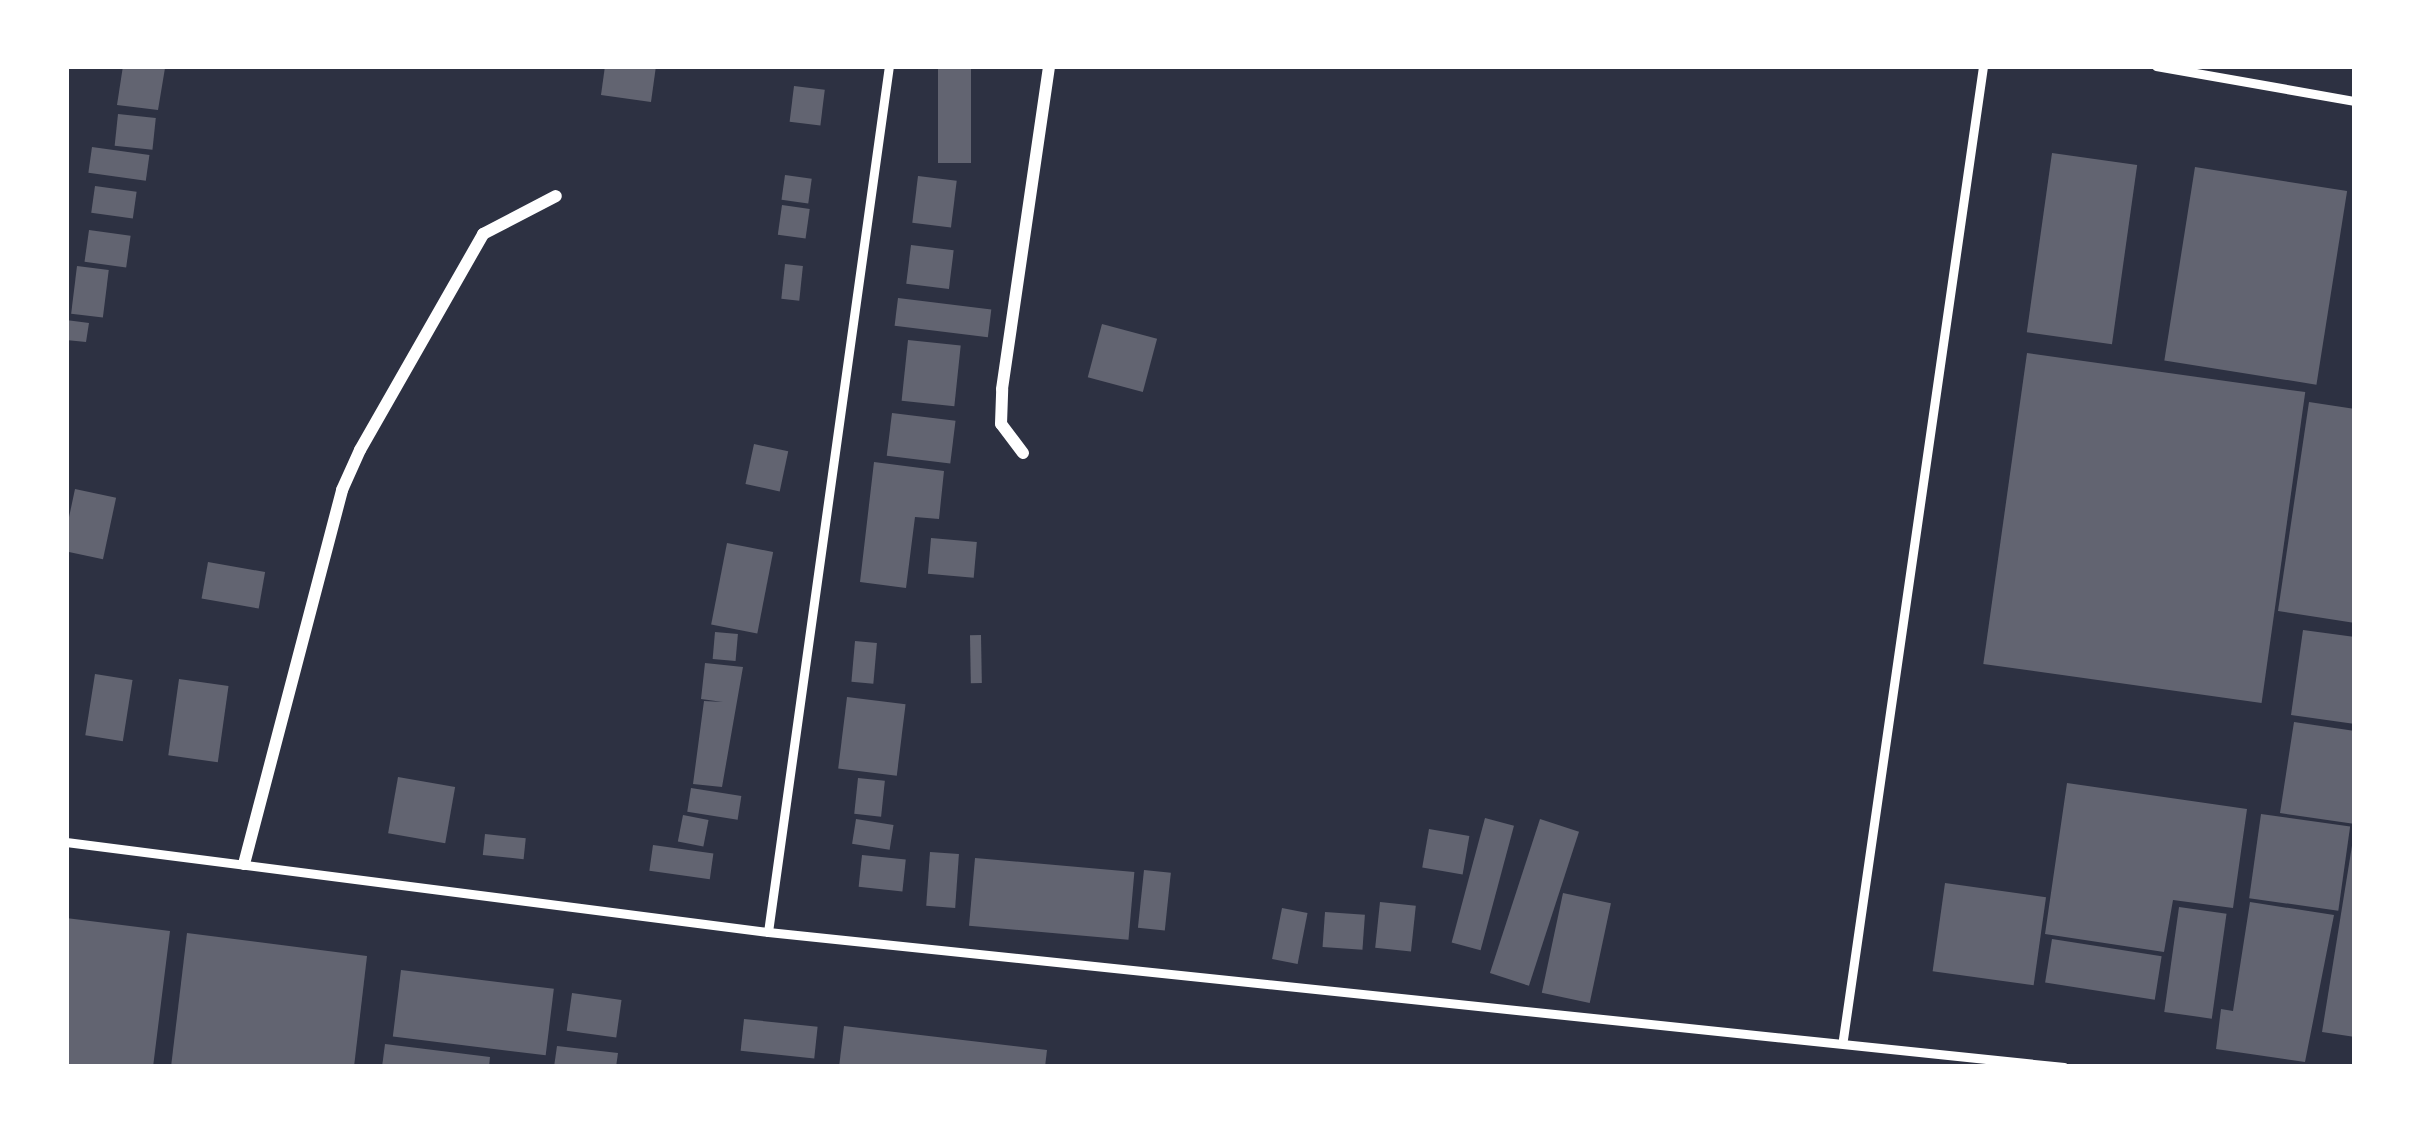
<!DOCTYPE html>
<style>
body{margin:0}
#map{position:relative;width:2421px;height:1133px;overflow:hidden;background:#2d3142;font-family:Raleway,sans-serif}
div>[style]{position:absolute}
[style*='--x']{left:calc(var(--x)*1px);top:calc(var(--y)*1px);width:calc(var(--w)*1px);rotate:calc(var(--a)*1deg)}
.building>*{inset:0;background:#626471;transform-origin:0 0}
.service>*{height:9px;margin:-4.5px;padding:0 4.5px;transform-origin:4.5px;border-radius:4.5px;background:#fff}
.minor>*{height:12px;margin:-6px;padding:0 6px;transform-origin:6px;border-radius:6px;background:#fff}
span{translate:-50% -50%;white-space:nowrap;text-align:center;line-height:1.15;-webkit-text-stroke:12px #fff;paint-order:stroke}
.frame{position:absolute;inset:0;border:69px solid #fff;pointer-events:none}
</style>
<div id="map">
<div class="building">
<div style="clip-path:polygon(123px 66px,165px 68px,158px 110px,117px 105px)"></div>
<div style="clip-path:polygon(605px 66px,656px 66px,651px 102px,601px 95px)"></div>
<div style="left:938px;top:66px;width:33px;height:97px"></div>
<div style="left:794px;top:86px;width:31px;height:36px;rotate:7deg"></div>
<div style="left:118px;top:114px;width:38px;height:32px;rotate:6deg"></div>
<div style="left:92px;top:147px;width:58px;height:26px;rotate:8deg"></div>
<div style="left:2052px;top:153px;width:86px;height:181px;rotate:8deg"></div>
<div style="left:2195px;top:167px;width:154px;height:196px;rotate:9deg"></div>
<div style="left:785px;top:175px;width:27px;height:25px;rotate:8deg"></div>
<div style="left:918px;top:176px;width:39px;height:47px;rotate:7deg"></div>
<div style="left:95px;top:186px;width:42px;height:27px;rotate:8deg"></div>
<div style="left:782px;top:205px;width:28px;height:30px;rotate:8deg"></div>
<div style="left:89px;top:230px;width:42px;height:32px;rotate:8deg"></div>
<div style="left:911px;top:245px;width:43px;height:39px;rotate:7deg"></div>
<div style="left:785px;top:264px;width:18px;height:35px;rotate:6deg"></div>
<div style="left:77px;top:266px;width:32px;height:48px;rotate:7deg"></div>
<div style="left:898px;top:298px;width:94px;height:28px;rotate:7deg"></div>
<div style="clip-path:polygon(66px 320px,89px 323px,86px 342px,66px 340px)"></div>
<div style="left:1102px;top:324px;width:57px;height:55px;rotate:15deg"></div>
<div style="left:908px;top:340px;width:53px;height:61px;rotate:6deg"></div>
<div style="left:2027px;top:353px;width:281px;height:314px;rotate:8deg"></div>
<div style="clip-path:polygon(2309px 402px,2355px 409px,2355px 623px,2278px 611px)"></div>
<div style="left:892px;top:413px;width:64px;height:43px;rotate:7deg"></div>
<div style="left:754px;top:444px;width:35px;height:41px;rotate:12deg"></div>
<div style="clip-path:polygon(874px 462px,944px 471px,939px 519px,915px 517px,906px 588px,860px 582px)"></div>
<div style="left:75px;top:489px;width:42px;height:63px;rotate:12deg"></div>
<div style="left:931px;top:538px;width:46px;height:36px;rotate:5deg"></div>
<div style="left:727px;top:543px;width:47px;height:83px;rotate:11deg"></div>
<div style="left:208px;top:562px;width:58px;height:37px;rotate:10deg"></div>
<div style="clip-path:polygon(2303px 630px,2355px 637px,2355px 724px,2291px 715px)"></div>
<div style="left:715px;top:632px;width:23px;height:27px;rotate:5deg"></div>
<div style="left:981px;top:635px;width:48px;height:11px;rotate:89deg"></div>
<div style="left:855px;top:641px;width:22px;height:41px;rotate:5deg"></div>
<div style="clip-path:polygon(705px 663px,743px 667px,722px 787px,693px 784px,704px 701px,723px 702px,701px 699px)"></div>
<div style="left:95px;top:674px;width:38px;height:62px;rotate:9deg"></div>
<div style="left:179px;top:679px;width:50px;height:77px;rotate:8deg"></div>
<div style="left:847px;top:697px;width:59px;height:72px;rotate:7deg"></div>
<div style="clip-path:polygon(2294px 722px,2355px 731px,2355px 824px,2280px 813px)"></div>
<div style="left:398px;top:777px;width:58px;height:57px;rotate:10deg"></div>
<div style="left:858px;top:778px;width:27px;height:36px;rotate:6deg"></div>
<div style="clip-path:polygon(2067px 783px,2247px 809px,2233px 908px,2173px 900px,2164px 952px,2045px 934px)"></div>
<div style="left:691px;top:788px;width:51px;height:24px;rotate:9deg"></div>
<div style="left:2261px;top:814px;width:90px;height:85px;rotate:8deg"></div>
<div style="left:683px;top:815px;width:26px;height:27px;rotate:11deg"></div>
<div style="left:1485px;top:818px;width:30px;height:129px;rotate:15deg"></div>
<div style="left:856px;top:819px;width:38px;height:25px;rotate:9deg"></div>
<div style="left:1540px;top:819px;width:41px;height:162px;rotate:18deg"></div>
<div style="clip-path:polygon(2355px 827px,2355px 1037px,2322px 1032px)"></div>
<div style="left:1429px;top:829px;width:41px;height:39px;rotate:10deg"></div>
<div style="left:485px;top:834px;width:41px;height:21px;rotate:6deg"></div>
<div style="left:653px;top:845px;width:61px;height:26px;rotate:8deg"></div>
<div style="left:930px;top:852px;width:29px;height:54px;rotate:4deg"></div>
<div style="left:862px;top:855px;width:44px;height:32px;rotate:6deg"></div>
<div style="left:975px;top:858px;width:160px;height:68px;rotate:5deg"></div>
<div style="left:1144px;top:870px;width:27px;height:58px;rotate:6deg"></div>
<div style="left:1945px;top:883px;width:102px;height:89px;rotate:8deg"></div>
<div style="left:1563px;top:893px;width:49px;height:102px;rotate:12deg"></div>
<div style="left:1380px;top:902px;width:36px;height:46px;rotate:6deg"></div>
<div style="clip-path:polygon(2250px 902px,2334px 915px,2305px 1062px,2216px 1049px,2221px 1009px,2233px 1011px)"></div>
<div style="left:2179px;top:907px;width:48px;height:106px;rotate:8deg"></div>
<div style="left:1282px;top:908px;width:26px;height:52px;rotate:11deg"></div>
<div style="left:1325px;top:912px;width:40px;height:35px;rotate:4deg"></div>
<div style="clip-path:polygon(66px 918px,170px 931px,153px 1067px,66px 1067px)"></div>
<div style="clip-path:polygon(187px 933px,367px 956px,354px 1067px,171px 1067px)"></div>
<div style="left:2052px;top:939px;width:111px;height:44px;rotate:9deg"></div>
<div style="left:401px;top:970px;width:154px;height:67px;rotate:7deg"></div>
<div style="left:572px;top:993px;width:50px;height:38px;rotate:8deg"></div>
<div style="left:744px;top:1019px;width:74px;height:32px;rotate:6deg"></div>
<div style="clip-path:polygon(844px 1026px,1047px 1050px,1045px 1067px,839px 1067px)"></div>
<div style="clip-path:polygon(385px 1044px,490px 1057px,489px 1067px,382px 1067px)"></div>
<div style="clip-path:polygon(557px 1046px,618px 1053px,616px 1067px,554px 1067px)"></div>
</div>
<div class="service">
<div style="--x:2156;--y:66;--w:202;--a:10"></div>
<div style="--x:66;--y:842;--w:708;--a:7.31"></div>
<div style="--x:768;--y:932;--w:1303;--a:5.95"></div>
<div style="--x:768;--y:932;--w:874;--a:-82.05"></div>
<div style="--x:1843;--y:1039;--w:983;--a:-81.81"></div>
</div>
<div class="minor">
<div style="--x:1023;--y:453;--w:36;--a:-127"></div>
<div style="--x:1001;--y:424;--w:35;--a:-88"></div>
<div style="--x:1002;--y:389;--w:326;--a:-81.7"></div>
<div style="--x:244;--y:864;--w:387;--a:-75.3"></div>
<div style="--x:342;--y:490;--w:44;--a:-65.8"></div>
<div style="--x:360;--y:450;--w:249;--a:-60.3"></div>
<div style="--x:483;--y:234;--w:82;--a:-27.5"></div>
</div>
<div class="frame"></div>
</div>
